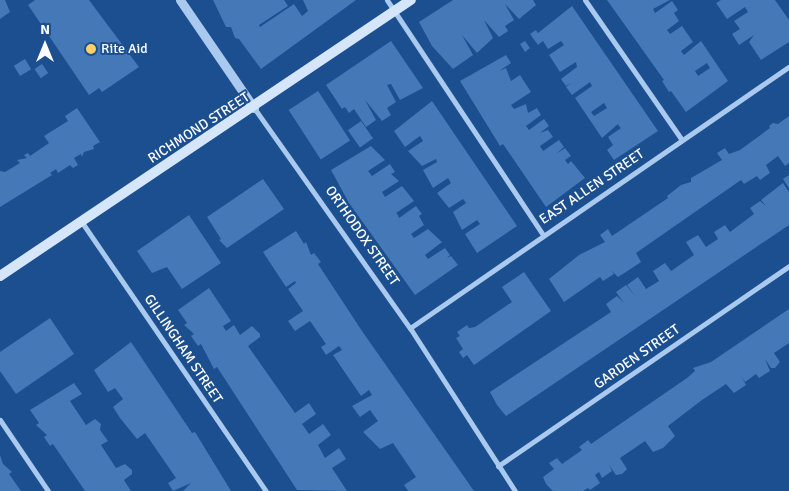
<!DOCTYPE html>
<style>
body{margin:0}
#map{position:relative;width:789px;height:491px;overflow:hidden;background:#1b4f8f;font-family:Signika,sans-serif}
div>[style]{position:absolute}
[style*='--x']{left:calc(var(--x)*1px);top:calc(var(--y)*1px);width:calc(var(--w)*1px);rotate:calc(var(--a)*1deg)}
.building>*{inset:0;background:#4478b7;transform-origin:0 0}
.minor>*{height:5px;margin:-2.5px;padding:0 2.5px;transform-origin:2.5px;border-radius:2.5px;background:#a9c9ee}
.tertiary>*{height:9px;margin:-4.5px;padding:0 4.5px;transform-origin:4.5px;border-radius:4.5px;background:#a9c9ee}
.secondary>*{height:10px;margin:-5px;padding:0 5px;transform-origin:5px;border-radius:5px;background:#d6e6fa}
.dots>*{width:14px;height:14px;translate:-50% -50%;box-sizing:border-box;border:2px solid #1b4f8f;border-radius:50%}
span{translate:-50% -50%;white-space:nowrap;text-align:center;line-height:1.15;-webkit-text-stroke:4px #1b4f8f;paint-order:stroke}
.poi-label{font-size:14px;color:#fff}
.left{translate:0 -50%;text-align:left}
.street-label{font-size:14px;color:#fff}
.north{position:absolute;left:20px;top:20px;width:50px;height:50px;-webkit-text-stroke:4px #1b4f8f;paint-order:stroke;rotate:0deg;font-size:14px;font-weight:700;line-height:20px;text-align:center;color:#fff}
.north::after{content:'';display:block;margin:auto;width:18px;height:22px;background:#fff;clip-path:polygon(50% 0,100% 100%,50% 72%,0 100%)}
</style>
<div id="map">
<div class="building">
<div style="clip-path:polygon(0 0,5px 0,10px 12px,0 19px)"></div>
<div style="clip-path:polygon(35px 0,89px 0,139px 67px,102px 92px,99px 88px,89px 95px,28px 5px)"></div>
<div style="clip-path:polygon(213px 0,284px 0,288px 6px,259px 25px,260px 27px,294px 4px,302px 16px,308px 11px,303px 0,356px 0,261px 69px,239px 39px,235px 38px,231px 27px,226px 27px)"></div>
<div style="clip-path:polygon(453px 0,533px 0,536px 5px,519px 19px,505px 4px,514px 20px,505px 26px,508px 31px,499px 37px,484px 20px,493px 38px,477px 53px,462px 35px,473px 55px,453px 69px,432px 46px,419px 22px)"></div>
<div style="clip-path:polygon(evenodd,607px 0,670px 0,653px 9px,655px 13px,672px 1px,678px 10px,674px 13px,679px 21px,667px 30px,670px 34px,682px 26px,693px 42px,681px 51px,684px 55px,701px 41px,728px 81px,686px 112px,671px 91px,669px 92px,662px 81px,664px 80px,607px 0,707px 63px,710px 68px,698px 76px,695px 71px,707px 63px)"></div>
<div style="clip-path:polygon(721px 0,775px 0,789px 20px,789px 42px,761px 60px,749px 42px,754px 35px,739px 45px,732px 34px,740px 29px,734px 21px,748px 12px,745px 7px,727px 19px,716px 3px)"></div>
<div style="clip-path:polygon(evenodd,572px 6px,658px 131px,614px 160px,607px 150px,613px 145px,608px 137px,621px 128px,619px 126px,618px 124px,602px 138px,575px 98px,592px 86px,590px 82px,572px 95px,566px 87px,571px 83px,566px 86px,561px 79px,577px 67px,576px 62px,560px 72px,549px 55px,564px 45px,561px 41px,548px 49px,543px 41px,538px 45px,530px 34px,536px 30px,538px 33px,572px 6px,604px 103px,607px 108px,594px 116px,591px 112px,604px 103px)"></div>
<div style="clip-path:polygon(391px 41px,423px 88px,400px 100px,391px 84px,387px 85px,396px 102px,387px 108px,391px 115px,382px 121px,365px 100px,376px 120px,366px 127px,354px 109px,349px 113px,345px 107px,342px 109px,326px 85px)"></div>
<div style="clip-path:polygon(525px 41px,530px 48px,525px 52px,520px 44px)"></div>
<div style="clip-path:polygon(506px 55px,511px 63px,499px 71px,506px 68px,511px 81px,520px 75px,531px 92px,511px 105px,514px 109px,526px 104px,528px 113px,537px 108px,541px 115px,526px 126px,529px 130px,544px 119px,549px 126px,540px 133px,548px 130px,553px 137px,540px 146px,543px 151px,559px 140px,564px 147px,556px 154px,565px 148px,571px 156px,565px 160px,568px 164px,571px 161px,585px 178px,546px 207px,503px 144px,500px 146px,460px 81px)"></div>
<div style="left:25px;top:59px;width:12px;height:13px;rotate:59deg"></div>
<div style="left:42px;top:64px;width:11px;height:9px;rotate:56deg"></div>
<div style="left:318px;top:91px;width:59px;height:35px;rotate:57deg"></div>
<div style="clip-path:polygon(432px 101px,517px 226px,477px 253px,465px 234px,480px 224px,477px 220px,462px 230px,453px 212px,466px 203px,463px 199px,449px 208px,437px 193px,451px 183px,448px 178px,433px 188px,423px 170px,437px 162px,436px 159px,422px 166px,408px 151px,423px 141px,420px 136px,405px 147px,394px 131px)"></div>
<div style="clip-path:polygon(77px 108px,100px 142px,93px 146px,94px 149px,84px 152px,82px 157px,81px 154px,74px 158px,78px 165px,73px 168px,70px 165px,58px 173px,56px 169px,50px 173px,52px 175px,0 207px,0 171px,5px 172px,20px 163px,17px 160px,27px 158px,24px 155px,28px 153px,30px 156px,49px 143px,44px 136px,68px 121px,65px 116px)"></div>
<div style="clip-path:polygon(789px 116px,789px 163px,785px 166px,778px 156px,766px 165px,770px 173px,760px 180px,757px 176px,744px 184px,741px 180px,636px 253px,641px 262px,629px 270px,624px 261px,629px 270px,618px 277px,611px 270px,614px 274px,603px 281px,600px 277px,564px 302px,549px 279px,579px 255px,605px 242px,600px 235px,608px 229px,612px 236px,668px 198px,667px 196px,681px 185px,691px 182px,691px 178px,722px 160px,717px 153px,725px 148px,729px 154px,740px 150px,770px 128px,769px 126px,773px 123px,778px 124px)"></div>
<div style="left:361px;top:121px;width:21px;height:16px;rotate:55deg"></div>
<div style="clip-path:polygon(371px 146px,385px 160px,368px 171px,372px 176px,390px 164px,395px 172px,391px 174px,399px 181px,382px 192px,385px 197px,402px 186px,414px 201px,396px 213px,398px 215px,399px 218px,416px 206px,422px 214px,419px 216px,424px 225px,411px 234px,414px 238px,428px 229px,442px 242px,425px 255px,428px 259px,445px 248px,450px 255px,447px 258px,451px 256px,458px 265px,415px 295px,349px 203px,331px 170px)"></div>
<div style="clip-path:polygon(789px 175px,789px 188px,783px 179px)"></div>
<div style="clip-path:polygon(263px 179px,284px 209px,227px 248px,219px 240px,221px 239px,207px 217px)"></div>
<div style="clip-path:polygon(783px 183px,789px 192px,789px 225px,506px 416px,497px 405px,490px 392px,611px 312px,606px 304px,617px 296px,624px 303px,616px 292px,626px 285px,635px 296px,627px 285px,638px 277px,646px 289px,659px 281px,653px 271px,665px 263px,671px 271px,694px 255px,686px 242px,698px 235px,706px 247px,718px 239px,714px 232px,725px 225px,730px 232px,754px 214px,750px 208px,760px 201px,766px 206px,761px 200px)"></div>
<div style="clip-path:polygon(189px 215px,221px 263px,182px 289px,167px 267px,152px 273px,137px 251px)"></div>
<div style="clip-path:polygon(296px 231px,304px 244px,306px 242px,311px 255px,314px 253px,321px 262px,318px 264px,362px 331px,474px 491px,408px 491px,404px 485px,416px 477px,393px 443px,380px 449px,363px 432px,378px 421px,370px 410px,360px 417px,352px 406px,372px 395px,369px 390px,361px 396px,333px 355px,342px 350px,339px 346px,326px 355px,321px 347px,326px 344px,310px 321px,295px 331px,288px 321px,303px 311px,288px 289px,296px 283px,295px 281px,286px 287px,263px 252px)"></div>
<div style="clip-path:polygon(524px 272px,551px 311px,474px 365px,467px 355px,463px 358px,459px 352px,463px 349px,456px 338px,460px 336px,457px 332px,467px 325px,469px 328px,475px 327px,512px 302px,502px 287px)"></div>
<div style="clip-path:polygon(209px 288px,231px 321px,223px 326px,226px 331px,234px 325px,240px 335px,252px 326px,260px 334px,260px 337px,248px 346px,295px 413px,309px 403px,316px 414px,302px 424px,309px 434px,323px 424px,331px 435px,318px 445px,325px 458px,339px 448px,346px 459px,332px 468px,347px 491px,297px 490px,217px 367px,214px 369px,201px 344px,198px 346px,191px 336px,194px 334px,184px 325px,187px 323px,178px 310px)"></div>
<div style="clip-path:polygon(789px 309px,789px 343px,774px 353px,780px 362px,775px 368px,771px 368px,765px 359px,770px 371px,759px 378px,756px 374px,745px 382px,741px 376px,746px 385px,734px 393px,726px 384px,702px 400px,668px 426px,675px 436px,663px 448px,653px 452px,645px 441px,620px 458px,627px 469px,622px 474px,616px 475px,609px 465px,612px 471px,602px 478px,599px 472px,595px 475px,600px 483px,590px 490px,588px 488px,583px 491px,553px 491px,546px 484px,543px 477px,554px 469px,549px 463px,557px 458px,562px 464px,582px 450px,579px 447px,588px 440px,591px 444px,687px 378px,695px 371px,693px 368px,711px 362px)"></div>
<div style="clip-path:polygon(50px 318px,74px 354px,16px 394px,0 371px,0 352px)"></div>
<div style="clip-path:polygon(131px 342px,192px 433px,195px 432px,231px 491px,183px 491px,191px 483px,173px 491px,168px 483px,176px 478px,145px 433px,137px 439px,120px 418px,113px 407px,123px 399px,115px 388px,108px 392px,94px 370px)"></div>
<div style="clip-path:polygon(74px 383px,82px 394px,70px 401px,86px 425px,95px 419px,101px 424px,100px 430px,108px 441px,101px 445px,116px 468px,125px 464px,132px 470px,132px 474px,124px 480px,131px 491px,85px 491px,53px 444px,50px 446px,44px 437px,47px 435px,36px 425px,39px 423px,30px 410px)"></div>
<div style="clip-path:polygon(0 455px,3px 464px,12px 472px,9px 474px,21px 491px,0 491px)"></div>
</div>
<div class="minor">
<div style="--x:387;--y:0;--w:282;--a:56.4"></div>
<div style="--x:585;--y:0;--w:170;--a:55.3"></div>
<div style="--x:254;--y:108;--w:270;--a:54.7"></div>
<div style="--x:410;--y:328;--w:194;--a:57.2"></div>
<div style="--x:81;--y:221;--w:327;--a:55.6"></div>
<div style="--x:410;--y:328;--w:460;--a:-34.6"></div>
<div style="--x:0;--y:420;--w:86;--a:55.9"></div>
<div style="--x:498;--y:466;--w:353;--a:-34.5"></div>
</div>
<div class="tertiary">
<div style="--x:180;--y:0;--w:131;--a:55.6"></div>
</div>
<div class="secondary">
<div style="--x:0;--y:276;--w:495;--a:-33.9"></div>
</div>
<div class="dots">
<div style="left:91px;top:49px;background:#ffd166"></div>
</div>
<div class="poi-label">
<span class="left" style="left:101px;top:49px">Rite Aid</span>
</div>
<div class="street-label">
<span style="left:199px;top:128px;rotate:-33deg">RICHMOND STREET</span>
<span style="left:592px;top:187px;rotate:-34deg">EAST ALLEN STREET</span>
<span style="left:362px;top:236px;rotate:55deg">ORTHODOX STREET</span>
<span style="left:183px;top:349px;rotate:56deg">GILLINGHAM STREET</span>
<span style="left:637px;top:357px;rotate:-35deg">GARDEN STREET</span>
</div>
<div class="north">N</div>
</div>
